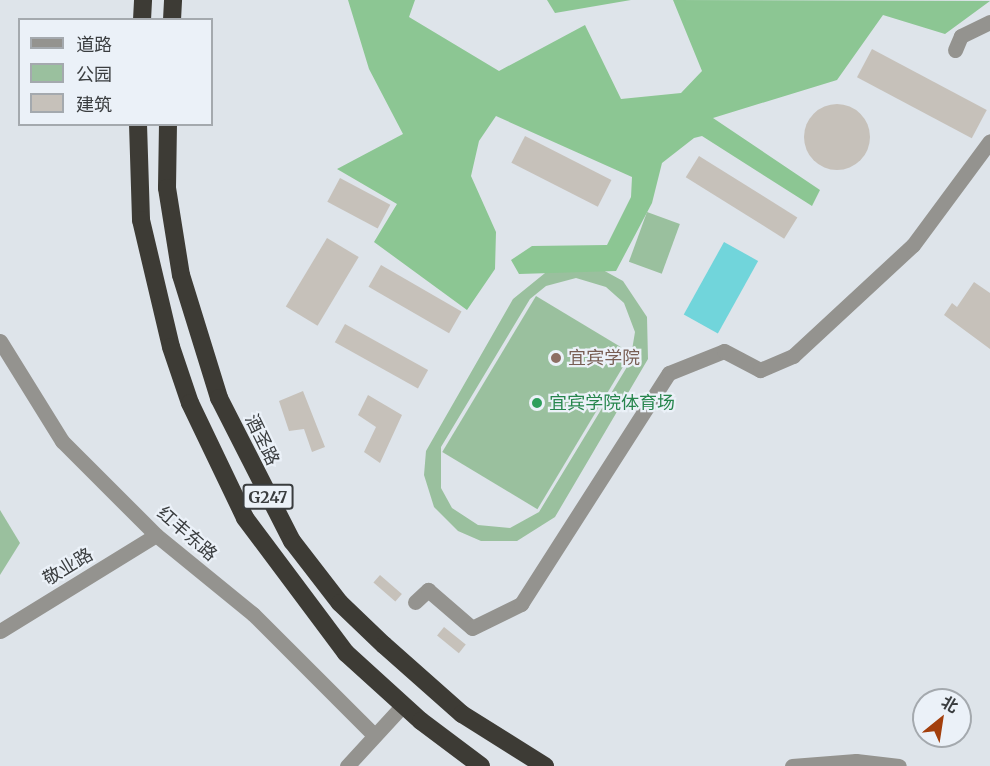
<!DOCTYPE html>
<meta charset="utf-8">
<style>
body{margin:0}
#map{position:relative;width:990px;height:766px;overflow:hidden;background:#dee4ea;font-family:Merriweather,"Noto Sans SC",serif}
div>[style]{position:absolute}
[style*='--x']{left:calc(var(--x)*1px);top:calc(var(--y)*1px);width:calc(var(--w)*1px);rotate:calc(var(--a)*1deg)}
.green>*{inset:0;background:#9ac09e;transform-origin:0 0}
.forest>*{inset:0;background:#8cc693}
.water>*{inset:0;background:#71d5db;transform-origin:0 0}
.building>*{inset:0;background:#c6c1ba;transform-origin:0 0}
.round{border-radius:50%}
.minor>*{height:15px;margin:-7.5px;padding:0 7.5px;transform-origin:7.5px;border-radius:7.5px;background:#94938f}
.highway>*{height:18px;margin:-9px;padding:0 9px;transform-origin:9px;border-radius:9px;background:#3d3b35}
.dots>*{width:16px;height:16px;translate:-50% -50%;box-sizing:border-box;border:3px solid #ebf1f8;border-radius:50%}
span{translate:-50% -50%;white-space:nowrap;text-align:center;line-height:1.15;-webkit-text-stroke:4.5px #ebf1f8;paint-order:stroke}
.shield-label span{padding:2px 4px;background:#ebf1f8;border:2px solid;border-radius:4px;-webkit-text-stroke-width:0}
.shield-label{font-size:16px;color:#3a3d3f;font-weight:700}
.education-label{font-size:18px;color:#785e54}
.left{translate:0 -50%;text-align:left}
.leisure-label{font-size:18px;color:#27864d}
.street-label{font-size:18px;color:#3a3d3f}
.legend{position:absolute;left:18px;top:18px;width:195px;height:108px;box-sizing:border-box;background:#ebf1f8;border:2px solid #a4a9ae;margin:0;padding:8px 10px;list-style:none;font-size:18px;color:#3a3d3f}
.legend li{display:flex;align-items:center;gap:12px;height:30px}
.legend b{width:30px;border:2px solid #a4a9ae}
.north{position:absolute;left:912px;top:688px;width:60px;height:60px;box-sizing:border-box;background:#ebf1f8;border:2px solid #a4a9ae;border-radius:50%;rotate:30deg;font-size:16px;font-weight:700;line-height:24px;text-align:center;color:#3a3d3f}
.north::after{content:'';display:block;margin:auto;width:21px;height:27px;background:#a33f0c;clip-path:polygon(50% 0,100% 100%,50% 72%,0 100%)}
</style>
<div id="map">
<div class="green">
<div style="left:647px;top:212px;width:35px;height:53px;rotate:20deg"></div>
<div style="clip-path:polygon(evenodd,550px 269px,601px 269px,623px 281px,647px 317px,648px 359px,555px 517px,517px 541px,481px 541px,458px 531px,434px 507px,424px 475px,426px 451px,513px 299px,550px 269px,576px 278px,606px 287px,624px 303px,635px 332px,630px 362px,539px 512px,510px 528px,478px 525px,452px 508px,441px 488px,441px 447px,530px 299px,546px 286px,576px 278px)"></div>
<div style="left:536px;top:296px;width:111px;height:182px;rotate:31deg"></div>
<div style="clip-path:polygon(0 510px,20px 543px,0 575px)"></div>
</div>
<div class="forest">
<div style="clip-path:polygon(348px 0,415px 0,409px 17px,499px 71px,585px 25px,621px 99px,681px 93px,702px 71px,673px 0,990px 1px,945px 34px,883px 15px,837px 80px,713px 118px,820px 190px,812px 206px,702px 136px,694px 138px,662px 163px,652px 203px,616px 271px,519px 274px,511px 260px,532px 246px,607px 245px,631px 197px,632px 177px,496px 116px,479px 141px,471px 176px,496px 232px,495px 269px,467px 310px,374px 242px,397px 204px,337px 169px,403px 134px,369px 69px)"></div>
<div style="clip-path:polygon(547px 0,631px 0,555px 13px)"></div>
</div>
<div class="water">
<div style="left:724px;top:242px;width:39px;height:83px;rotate:29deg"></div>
</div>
<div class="building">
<div style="left:872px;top:49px;width:130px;height:32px;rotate:28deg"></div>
<div class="round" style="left:804px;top:104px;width:66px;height:66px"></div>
<div style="left:525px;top:136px;width:97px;height:30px;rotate:27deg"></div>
<div style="left:699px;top:156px;width:116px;height:25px;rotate:32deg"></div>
<div style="left:340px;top:178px;width:57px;height:27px;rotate:28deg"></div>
<div style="left:327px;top:238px;width:37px;height:80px;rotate:31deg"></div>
<div style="left:381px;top:265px;width:93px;height:25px;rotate:30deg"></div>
<div style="clip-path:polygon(974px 282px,990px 293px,990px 349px,944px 315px,952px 303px,957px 307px)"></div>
<div style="left:345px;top:324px;width:95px;height:21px;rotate:29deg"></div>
<div style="clip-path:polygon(303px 391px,325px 447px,312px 452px,304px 429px,289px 431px,279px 401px)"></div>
<div style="clip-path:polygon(368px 395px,402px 415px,380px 463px,364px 452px,376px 427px,358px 415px)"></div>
<div style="left:380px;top:575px;width:29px;height:10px;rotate:41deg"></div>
<div style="left:444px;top:627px;width:28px;height:11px;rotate:39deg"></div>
</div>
<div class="minor">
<div style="--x:955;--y:50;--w:15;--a:-67"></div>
<div style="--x:961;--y:36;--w:32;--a:-26"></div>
<div style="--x:0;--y:341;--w:118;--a:58.2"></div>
<div style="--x:62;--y:441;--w:133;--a:45"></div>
<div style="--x:156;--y:535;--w:125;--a:39.2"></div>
<div style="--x:253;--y:614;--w:171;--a:45"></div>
<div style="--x:415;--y:602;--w:18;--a:-43"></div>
<div style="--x:428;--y:590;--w:58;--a:40.8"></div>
<div style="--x:472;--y:628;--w:55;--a:-26.1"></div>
<div style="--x:521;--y:604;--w:274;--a:-57.4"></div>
<div style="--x:669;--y:373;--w:59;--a:-21.8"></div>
<div style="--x:724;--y:351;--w:41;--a:27.8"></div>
<div style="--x:760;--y:370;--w:36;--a:-23"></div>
<div style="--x:793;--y:356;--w:163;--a:-42.8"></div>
<div style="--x:913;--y:245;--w:129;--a:-53.5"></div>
<div style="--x:0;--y:631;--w:183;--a:-31.6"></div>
<div style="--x:347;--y:766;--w:83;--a:-47.4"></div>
<div style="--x:792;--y:766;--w:64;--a:-4.5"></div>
<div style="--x:856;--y:761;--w:43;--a:6.6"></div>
</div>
<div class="highway">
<div style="--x:142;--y:20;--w:20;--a:-87"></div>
<div style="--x:172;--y:20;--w:20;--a:-87"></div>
<div style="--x:138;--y:124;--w:96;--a:88.2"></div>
<div style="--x:141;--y:220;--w:130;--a:76.7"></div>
<div style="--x:171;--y:347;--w:59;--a:71.3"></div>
<div style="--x:190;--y:403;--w:127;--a:64.4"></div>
<div style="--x:245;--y:518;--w:169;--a:53.2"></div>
<div style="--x:346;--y:653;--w:101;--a:42.2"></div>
<div style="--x:421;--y:721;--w:75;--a:36.9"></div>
<div style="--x:168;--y:124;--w:64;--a:90.9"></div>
<div style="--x:167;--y:188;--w:88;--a:80.9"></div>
<div style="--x:181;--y:275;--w:129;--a:72.8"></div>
<div style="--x:219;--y:398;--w:161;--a:63"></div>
<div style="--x:292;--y:541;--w:78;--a:52.3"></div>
<div style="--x:340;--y:603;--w:61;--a:43.7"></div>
<div style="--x:384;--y:645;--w:104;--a:41.5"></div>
<div style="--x:462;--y:714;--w:98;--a:32.1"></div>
</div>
<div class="dots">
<div style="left:556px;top:358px;background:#8d6e63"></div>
<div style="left:537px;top:403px;background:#2e9e5b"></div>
</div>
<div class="shield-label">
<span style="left:268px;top:497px">G247</span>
</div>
<div class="education-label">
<span class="left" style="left:568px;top:358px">宜宾学院</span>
</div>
<div class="leisure-label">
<span class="left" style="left:549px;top:403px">宜宾学院体育场</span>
</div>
<div class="street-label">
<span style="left:262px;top:440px;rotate:64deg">酒圣路</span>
<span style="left:187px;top:534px;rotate:41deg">红丰东路</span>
<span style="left:68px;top:567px;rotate:-31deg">敬业路</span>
</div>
<ul class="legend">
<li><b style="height:8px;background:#94938f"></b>道路</li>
<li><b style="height:16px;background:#9ac09e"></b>公园</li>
<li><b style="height:16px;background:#c6c1ba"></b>建筑</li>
</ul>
<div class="north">北</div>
</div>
